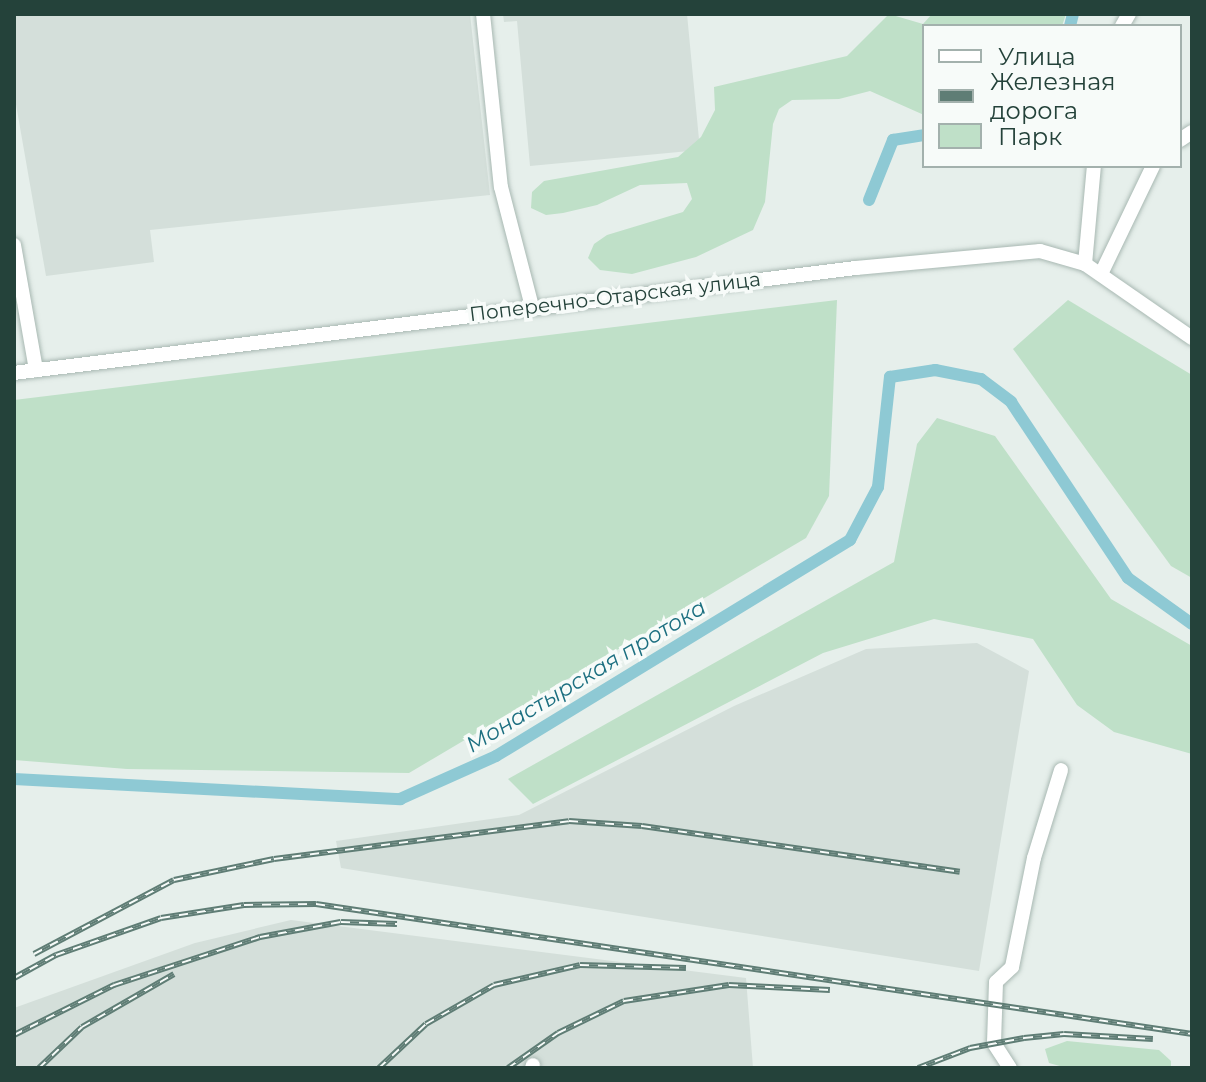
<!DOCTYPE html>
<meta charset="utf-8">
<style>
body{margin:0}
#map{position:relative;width:1206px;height:1082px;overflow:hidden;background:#e6efeb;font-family:Montserrat,sans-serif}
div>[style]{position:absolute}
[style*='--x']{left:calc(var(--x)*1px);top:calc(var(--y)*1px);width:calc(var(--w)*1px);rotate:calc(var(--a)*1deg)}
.built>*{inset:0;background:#d4dfda}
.green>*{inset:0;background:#bfe0c8}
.canal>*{height:12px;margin:-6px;padding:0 6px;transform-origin:6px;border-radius:6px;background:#8ec9d4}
.roads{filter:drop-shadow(0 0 2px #a8b8b2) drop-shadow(0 0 2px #a8b8b2)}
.minor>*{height:14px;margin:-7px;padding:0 7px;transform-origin:7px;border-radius:7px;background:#fff}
.rail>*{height:6px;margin-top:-3px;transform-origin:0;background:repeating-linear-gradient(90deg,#f7fbf9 0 9px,#5f7d75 0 18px);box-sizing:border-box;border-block:2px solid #5f7d75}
span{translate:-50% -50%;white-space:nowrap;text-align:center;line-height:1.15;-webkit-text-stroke:7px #f7fbf9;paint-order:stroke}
.street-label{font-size:20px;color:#24423a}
.water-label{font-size:22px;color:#1c6f80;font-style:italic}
.frame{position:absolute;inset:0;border:16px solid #24423a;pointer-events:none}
.legend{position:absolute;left:922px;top:24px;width:260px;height:144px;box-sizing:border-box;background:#f7fbf9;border:2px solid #a3b1ad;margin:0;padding:10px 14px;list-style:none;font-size:24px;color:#24423a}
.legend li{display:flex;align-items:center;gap:16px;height:40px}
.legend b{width:40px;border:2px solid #a3b1ad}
</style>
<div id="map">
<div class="built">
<div style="clip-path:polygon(14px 14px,470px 14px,490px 195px,150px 230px,154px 262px,46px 276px,14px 93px)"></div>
<div style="clip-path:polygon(503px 14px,687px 14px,700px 150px,530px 166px,517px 21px,504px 22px)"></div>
<div style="clip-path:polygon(977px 643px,1029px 671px,979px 971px,341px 868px,336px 841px,519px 815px,734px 706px,866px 649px)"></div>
<div style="clip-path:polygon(291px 920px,746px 978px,753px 1068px,14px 1068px,14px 1008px,195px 943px)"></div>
</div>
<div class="green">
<div style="clip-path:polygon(889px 14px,923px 24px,932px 14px,1066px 14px,1062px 26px,924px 26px,924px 115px,870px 91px,839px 99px,792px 100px,779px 109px,773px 124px,765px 202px,753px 230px,696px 257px,632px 274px,600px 270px,588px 258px,594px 244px,607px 235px,683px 212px,692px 199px,687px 183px,640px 185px,597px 205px,563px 213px,546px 215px,531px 208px,532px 192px,544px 181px,678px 157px,701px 137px,715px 110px,714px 87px,847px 56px)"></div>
<div style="clip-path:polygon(837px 300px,829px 496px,806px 538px,409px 773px,127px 769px,14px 760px,14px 400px)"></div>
<div style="clip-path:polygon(1068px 300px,1192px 375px,1192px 578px,1171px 566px,1013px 349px)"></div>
<div style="clip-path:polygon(937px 418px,995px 436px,1111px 599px,1192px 646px,1192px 754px,1114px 732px,1077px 705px,1033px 639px,934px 619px,823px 653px,533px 804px,508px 779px,894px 562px,917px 444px)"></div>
<div style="clip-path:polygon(1067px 1041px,1159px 1050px,1171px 1061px,1171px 1068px,1067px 1068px,1049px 1063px,1045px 1049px)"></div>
</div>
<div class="canal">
<div style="--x:1070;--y:26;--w:12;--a:-76"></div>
<div style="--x:869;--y:200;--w:65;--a:-68.2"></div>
<div style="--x:893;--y:140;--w:31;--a:-9"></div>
<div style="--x:14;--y:779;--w:387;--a:3"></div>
<div style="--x:400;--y:799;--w:105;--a:-24.1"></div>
<div style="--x:496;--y:756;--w:415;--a:-31.4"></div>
<div style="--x:850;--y:540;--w:60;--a:-62.2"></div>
<div style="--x:878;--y:487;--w:111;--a:-83.8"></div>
<div style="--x:890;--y:377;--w:46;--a:-8.8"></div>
<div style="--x:935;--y:370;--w:47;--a:11.1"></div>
<div style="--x:981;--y:379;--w:38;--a:37"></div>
<div style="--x:1011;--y:402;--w:211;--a:56.4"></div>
<div style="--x:1128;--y:578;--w:79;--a:35.7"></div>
</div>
<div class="roads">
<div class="minor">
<div style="--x:483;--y:14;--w:174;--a:84.1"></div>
<div style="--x:501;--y:187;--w:124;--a:75.5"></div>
<div style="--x:1122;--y:26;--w:14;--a:-60"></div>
<div style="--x:1180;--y:140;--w:14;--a:-34"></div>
<div style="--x:14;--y:245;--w:127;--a:80"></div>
<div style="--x:1085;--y:264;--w:98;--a:-84.8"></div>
<div style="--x:1101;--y:274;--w:120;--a:-64.3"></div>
<div style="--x:14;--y:373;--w:849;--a:-7.11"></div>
<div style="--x:856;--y:268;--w:185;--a:-5.3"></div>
<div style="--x:1040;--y:251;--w:47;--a:16.1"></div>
<div style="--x:1085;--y:264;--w:130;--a:34.7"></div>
<div style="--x:532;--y:1068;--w:3;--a:-72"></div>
<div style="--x:1010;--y:1068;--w:30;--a:-123"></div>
<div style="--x:994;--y:1043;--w:61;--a:-88.1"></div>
<div style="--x:996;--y:982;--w:22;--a:-43"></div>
<div style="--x:1012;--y:967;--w:111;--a:-78.6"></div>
<div style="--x:1034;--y:858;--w:92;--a:-72.9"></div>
</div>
</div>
<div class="rail">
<div style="--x:34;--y:954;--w:158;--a:-27.9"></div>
<div style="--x:174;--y:880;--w:102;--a:-11.9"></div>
<div style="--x:274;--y:859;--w:297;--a:-7.3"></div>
<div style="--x:569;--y:821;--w:73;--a:3.9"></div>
<div style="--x:642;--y:826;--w:321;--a:8.2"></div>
<div style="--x:14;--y:978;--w:48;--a:-28.7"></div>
<div style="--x:56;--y:955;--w:111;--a:-19.4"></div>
<div style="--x:161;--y:918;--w:84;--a:-8.9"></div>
<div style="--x:244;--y:905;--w:72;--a:-0.8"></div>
<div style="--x:316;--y:904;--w:886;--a:8.44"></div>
<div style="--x:14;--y:1035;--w:112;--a:-26.6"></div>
<div style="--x:114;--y:985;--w:154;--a:-18.2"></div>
<div style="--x:260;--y:937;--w:82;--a:-10.5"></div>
<div style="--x:341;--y:922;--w:56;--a:2"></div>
<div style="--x:39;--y:1068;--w:59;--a:-43.6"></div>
<div style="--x:82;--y:1027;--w:106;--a:-29.9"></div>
<div style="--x:379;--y:1068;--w:64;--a:-43.1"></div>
<div style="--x:426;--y:1024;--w:78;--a:-29.8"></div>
<div style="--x:494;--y:985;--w:88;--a:-13.1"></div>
<div style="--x:580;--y:965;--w:106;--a:1.6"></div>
<div style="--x:508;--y:1068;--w:61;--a:-35"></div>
<div style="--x:558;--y:1033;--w:73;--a:-25.9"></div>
<div style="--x:624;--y:1001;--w:106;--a:-8.7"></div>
<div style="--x:729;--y:985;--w:101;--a:2.8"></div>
<div style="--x:918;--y:1068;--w:56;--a:-21"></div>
<div style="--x:970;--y:1048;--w:55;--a:-10.5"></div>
<div style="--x:1024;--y:1038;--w:40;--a:-5.7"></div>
<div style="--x:1064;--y:1034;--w:89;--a:3.2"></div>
</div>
<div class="street-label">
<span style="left:615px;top:297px;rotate:-7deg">Поперечно-Отарская улица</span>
</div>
<div class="water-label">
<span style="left:586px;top:676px;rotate:-31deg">Монастырская протока</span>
</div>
<div class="frame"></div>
<ul class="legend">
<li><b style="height:10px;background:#fff"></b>Улица</li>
<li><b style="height:10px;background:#5f7d75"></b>Железная дорога</li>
<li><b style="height:22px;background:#bfe0c8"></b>Парк</li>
</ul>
</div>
